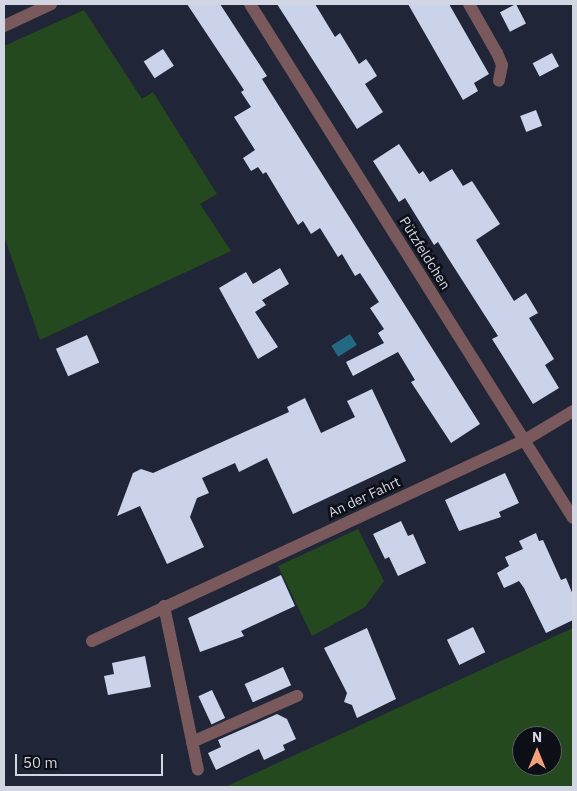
<!DOCTYPE html>
<meta charset="utf-8">
<style>
body{margin:0}
#map{position:relative;width:577px;height:791px;overflow:hidden;background:#202537;font-family:"IBM Plex Sans",sans-serif}
div>[style]{position:absolute}
[style*='--x']{left:calc(var(--x)*1px);top:calc(var(--y)*1px);width:calc(var(--w)*1px);rotate:calc(var(--a)*1deg)}
.green>*{inset:0;background:#24491e}
.water>*{inset:0;background:#246983;transform-origin:0 0}
.building>*{inset:0;background:#cbd3eb;transform-origin:0 0}
.minor>*{height:12px;margin:-6px;padding:0 6px;transform-origin:6px;border-radius:6px;background:#7a595d}
span{translate:-50% -50%;white-space:nowrap;text-align:center;line-height:1.15;-webkit-text-stroke:5px #0d0f17;paint-order:stroke}
.street-label{font-size:14px;color:#d2d6e2}
.frame{position:absolute;inset:0;border:5px solid #d2d6e2;pointer-events:none}
.north{position:absolute;left:512px;top:726px;width:50px;height:50px;box-sizing:border-box;background:#0d0f17;border:1px solid #5c5f68;border-radius:50%;rotate:0deg;font-size:14px;font-weight:700;line-height:20px;text-align:center;color:#d2d6e2}
.north::after{content:'';display:block;margin:auto;width:18px;height:22px;background:#f1a27b;clip-path:polygon(50% 0,100% 100%,50% 72%,0 100%)}
.scale{position:absolute;left:15px;top:754px;width:148px;height:22px;box-sizing:border-box;border:2px solid #d2d6e2;border-top:0;padding-left:6px;font-size:15px;line-height:18px;white-space:nowrap;color:#d2d6e2;-webkit-text-stroke:4px #0d0f17;paint-order:stroke}
</style>
<div id="map">
<div class="green">
<div style="clip-path:polygon(84px 10px,142px 99px,153px 92px,217px 194px,200px 204px,231px 251px,40px 340px,4px 236px,4px 46px)"></div>
<div style="clip-path:polygon(358px 529px,384px 581px,365px 607px,312px 636px,278px 566px)"></div>
<div style="clip-path:polygon(evenodd,573px 628px,573px 787px,225px 787px,573px 628px,522px 736px,552px 736px,552px 766px,522px 766px,522px 736px)"></div>
</div>
<div class="water">
<div style="left:350px;top:334px;width:13px;height:22px;rotate:58deg"></div>
</div>
<div class="building">
<div style="clip-path:polygon(187px 4px,220px 4px,267px 76px,262px 79px,480px 424px,451px 443px,411px 382px,415px 380px,398px 352px,353px 376px,346px 362px,384px 343px,378px 333px,384px 329px,370px 308px,379px 302px,360px 273px,355px 276px,342px 254px,338px 257px,320px 228px,311px 234px,303px 221px,298px 225px,266px 172px,263px 174px,258px 167px,251px 171px,243px 158px,255px 150px,234px 117px,251px 107px,241px 92px,244px 90px)"></div>
<div style="clip-path:polygon(277px 4px,315px 4px,335px 37px,340px 33px,359px 64px,366px 59px,371px 66px,377px 76px,365px 84px,383px 112px,357px 129px)"></div>
<div style="clip-path:polygon(408px 4px,449px 4px,489px 74px,474px 83px,478px 91px,463px 100px)"></div>
<div style="left:516px;top:4px;width:22px;height:18px;rotate:63deg"></div>
<div style="left:163px;top:49px;width:20px;height:23px;rotate:57deg"></div>
<div style="left:552px;top:53px;width:15px;height:22px;rotate:62deg"></div>
<div style="left:536px;top:110px;width:17px;height:17px;rotate:69deg"></div>
<div style="clip-path:polygon(399px 144px,419px 174px,423px 171px,430px 182px,452px 169px,463px 186px,472px 181px,500px 224px,476px 240px,514px 301px,526px 293px,538px 313px,529px 318px,554px 359px,545px 365px,559px 388px,533px 404px,492px 339px,498px 336px,448px 258px,438px 242px,434px 245px,405px 198px,399px 202px,373px 161px)"></div>
<div style="clip-path:polygon(280px 268px,289px 284px,262px 300px,266px 305px,255px 312px,278px 347px,258px 359px,219px 288px,246px 272px,253px 284px)"></div>
<div style="left:87px;top:335px;width:30px;height:34px;rotate:66deg"></div>
<div style="clip-path:polygon(372px 389px,406px 461px,293px 514px,267px 458px,239px 472px,235px 463px,202px 478px,209px 493px,197px 498px,190px 517px,204px 547px,167px 564px,140px 506px,117px 516px,133px 473px,141px 469px,153px 473px,289px 412px,287px 407px,305px 398px,321px 433px,355px 417px,347px 401px)"></div>
<div style="clip-path:polygon(505px 473px,519px 503px,499px 512px,501px 517px,459px 531px,445px 500px)"></div>
<div style="clip-path:polygon(401px 521px,408px 536px,413px 534px,426px 563px,398px 576px,389px 557px,385px 559px,373px 534px)"></div>
<div style="clip-path:polygon(536px 533px,539px 541px,543px 540px,561px 580px,566px 578px,573px 595px,573px 620px,546px 633px,524px 588px,519px 581px,504px 588px,497px 573px,509px 566px,505px 557px,523px 549px,519px 541px)"></div>
<div style="clip-path:polygon(281px 575px,295px 606px,241px 631px,244px 636px,200px 652px,188px 618px)"></div>
<div style="left:473px;top:627px;width:28px;height:29px;rotate:64deg"></div>
<div style="clip-path:polygon(367px 628px,396px 699px,357px 718px,352px 705px,344px 702px,347px 693px,324px 648px)"></div>
<div style="clip-path:polygon(145px 656px,151px 687px,108px 695px,104px 676px,114px 674px,112px 663px)"></div>
<div style="left:283px;top:667px;width:20px;height:42px;rotate:66deg"></div>
<div style="left:212px;top:690px;width:31px;height:15px;rotate:65deg"></div>
<div style="clip-path:polygon(277px 714px,287px 719px,296px 739px,283px 745px,285px 750px,264px 760px,259px 749px,216px 770px,208px 753px,221px 747px,218px 740px)"></div>
</div>
<div class="minor">
<div style="--x:250;--y:4;--w:607;--a:57.85"></div>
<div style="--x:469;--y:4;--w:56;--a:60.3"></div>
<div style="--x:497;--y:53;--w:13;--a:67"></div>
<div style="--x:502;--y:65;--w:16;--a:101"></div>
<div style="--x:4;--y:26;--w:52;--a:-25.1"></div>
<div style="--x:164;--y:606;--w:167;--a:78.3"></div>
<div style="--x:92;--y:641;--w:477;--a:-24.9"></div>
<div style="--x:525;--y:440;--w:56;--a:-31.1"></div>
<div style="--x:192;--y:742;--w:115;--a:-23.7"></div>
</div>
<div class="street-label">
<span style="left:425px;top:253px;rotate:58deg">Pützfeldchen</span>
<span style="left:364px;top:497px;rotate:-25deg">An der Fahrt</span>
</div>
<div class="frame"></div>
<div class="north">N</div>
<div class="scale">50 m</div>
</div>
